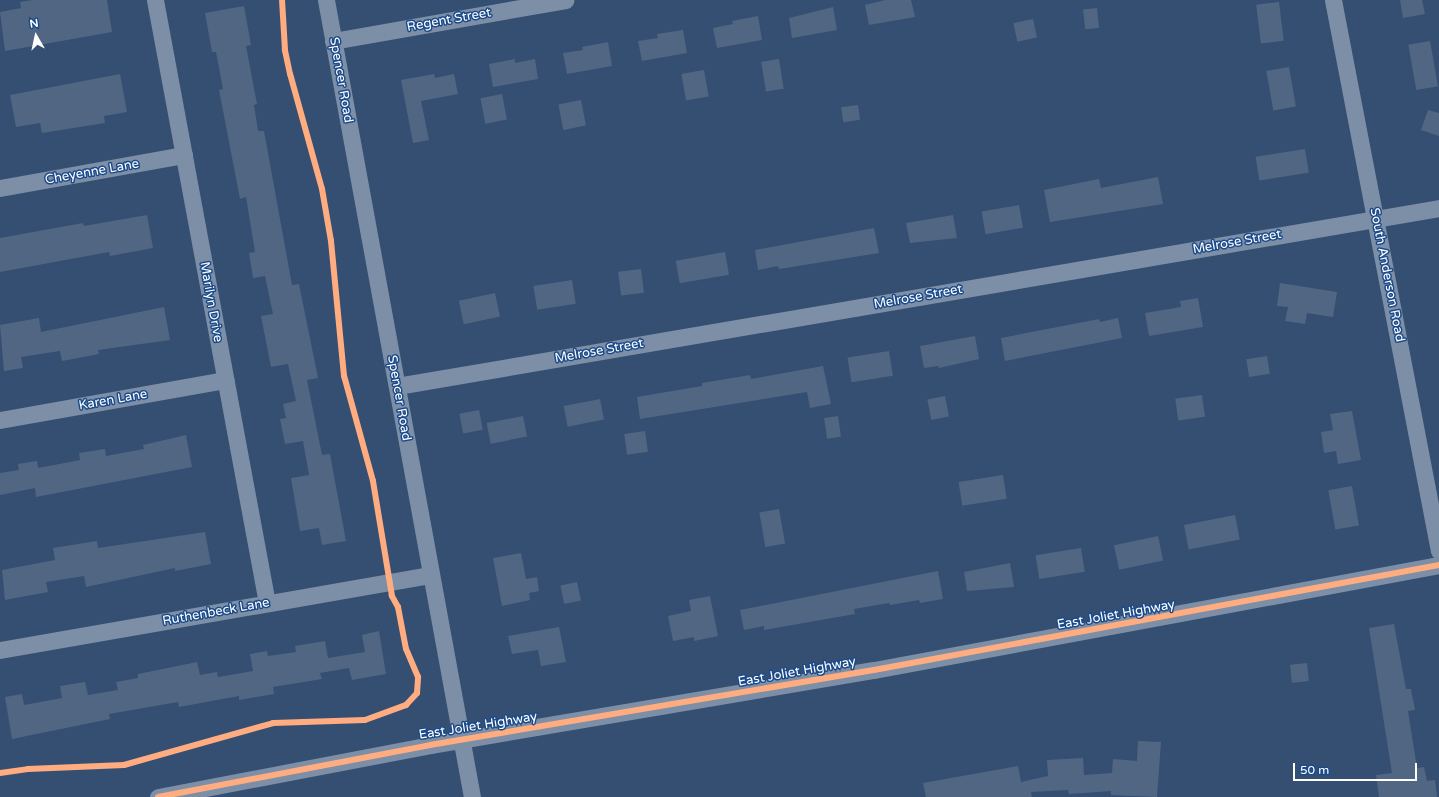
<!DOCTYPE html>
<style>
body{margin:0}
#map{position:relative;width:1439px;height:797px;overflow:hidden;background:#354f72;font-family:"Varela Round",sans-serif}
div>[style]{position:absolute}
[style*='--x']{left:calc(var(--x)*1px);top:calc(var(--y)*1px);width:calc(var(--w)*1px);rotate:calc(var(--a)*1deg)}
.building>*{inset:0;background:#516682;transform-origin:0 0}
.minor>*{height:17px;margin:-8.5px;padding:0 8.5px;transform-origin:8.5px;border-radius:8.5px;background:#7c8fa6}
.cycleway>*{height:6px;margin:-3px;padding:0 3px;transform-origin:3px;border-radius:3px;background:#ffac80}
span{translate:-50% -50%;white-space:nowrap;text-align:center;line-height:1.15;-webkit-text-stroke:3px #1c4b8b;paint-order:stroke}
.street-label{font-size:13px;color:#fff}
.north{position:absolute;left:16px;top:16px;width:40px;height:40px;-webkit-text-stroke:3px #1c4b8b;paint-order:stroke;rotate:351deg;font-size:11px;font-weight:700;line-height:16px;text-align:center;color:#fff}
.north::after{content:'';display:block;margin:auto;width:14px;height:18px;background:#fff;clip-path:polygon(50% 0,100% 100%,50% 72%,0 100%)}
.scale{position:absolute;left:1293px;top:763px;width:124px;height:18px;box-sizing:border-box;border:2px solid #fff;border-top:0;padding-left:5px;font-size:12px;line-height:14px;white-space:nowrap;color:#fff;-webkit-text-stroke:3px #1c4b8b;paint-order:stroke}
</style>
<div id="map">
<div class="building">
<div style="clip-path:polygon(32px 0,107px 0,112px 32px,5px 51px,0 12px,21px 8px,20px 2px)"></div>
<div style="clip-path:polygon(885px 0,911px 0,915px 17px,869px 25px,865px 5px)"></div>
<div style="clip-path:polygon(1400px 0,1422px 0,1425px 14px,1403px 18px)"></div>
<div style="left:1279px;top:2px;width:39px;height:23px;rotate:83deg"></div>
<div style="clip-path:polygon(244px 6px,251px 45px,246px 46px,257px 104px,254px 105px,258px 131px,264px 131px,292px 285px,299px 284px,318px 378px,307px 380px,322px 455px,330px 454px,346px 541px,322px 545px,319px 528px,300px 531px,291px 478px,309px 475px,303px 441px,285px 444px,280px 419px,286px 418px,283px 404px,296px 401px,288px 364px,271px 367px,261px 316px,273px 314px,265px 276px,253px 278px,249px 253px,255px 252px,246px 197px,240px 199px,219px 90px,223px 89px,216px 52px,212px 52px,205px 13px)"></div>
<div style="clip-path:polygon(833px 7px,837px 30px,792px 38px,789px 18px)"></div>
<div style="left:1097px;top:8px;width:20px;height:14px;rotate:84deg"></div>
<div style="clip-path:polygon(758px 16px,762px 40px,717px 48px,713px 28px,733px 24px,732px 21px)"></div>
<div style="left:1033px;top:19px;width:19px;height:20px;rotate:78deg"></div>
<div style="clip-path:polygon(683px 30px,687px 53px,642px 61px,638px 41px,658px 38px,657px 34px)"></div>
<div style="left:1430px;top:41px;width:46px;height:22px;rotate:80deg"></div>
<div style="clip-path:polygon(608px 42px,612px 66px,567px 74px,563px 53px,583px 50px,582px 47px)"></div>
<div style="clip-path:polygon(515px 59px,515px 63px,535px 59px,538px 79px,493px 87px,489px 64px)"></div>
<div style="left:779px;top:59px;width:30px;height:18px;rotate:81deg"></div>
<div style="left:1289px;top:67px;width:40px;height:23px;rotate:80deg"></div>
<div style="left:704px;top:70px;width:27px;height:23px;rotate:80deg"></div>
<div style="clip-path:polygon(120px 74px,127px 112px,104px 116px,105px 123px,42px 133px,40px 123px,16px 127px,10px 95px)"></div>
<div style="clip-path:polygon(434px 74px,435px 78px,454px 74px,458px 94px,421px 101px,429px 140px,413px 143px,401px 80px)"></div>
<div style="left:502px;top:94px;width:26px;height:22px;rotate:79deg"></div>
<div style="left:581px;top:100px;width:26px;height:23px;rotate:79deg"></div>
<div style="left:858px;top:105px;width:15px;height:17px;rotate:82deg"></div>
<div style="clip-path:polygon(1428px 110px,1439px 113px,1439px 136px,1421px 130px)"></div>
<div style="left:1305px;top:149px;width:24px;height:50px;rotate:81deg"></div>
<div style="clip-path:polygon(1158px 177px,1163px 204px,1050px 222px,1044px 190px,1099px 179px,1101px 188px)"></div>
<div style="left:1019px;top:205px;width:23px;height:38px;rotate:80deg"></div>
<div style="clip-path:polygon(147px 215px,153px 248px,110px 256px,109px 252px,0 272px,0 238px,83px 223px,84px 226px)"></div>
<div style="clip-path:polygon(953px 215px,957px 238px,910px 243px,906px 223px)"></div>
<div style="clip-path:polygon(874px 228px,879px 253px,779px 269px,778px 266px,758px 270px,755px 250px)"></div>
<div style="left:725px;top:252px;width:23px;height:50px;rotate:80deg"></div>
<div style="left:641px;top:269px;width:24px;height:23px;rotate:83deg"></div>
<div style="left:572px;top:280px;width:24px;height:39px;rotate:81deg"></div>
<div style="clip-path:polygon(1280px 283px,1337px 292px,1333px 317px,1307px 313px,1305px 324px,1285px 321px,1288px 307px,1277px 306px)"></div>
<div style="left:495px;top:293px;width:24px;height:37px;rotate:78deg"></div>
<div style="clip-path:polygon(1198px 298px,1203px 327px,1149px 336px,1145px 313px,1181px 307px,1180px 301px)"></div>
<div style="clip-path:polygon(164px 307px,170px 340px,98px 350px,99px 354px,62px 361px,60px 351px,21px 357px,23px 368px,4px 371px,0 325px,39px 318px,41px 332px)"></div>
<div style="clip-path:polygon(1118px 318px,1122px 338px,1005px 361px,1001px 338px,1099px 319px,1100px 322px)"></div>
<div style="clip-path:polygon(975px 336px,979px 359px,939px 368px,938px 366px,924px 368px,920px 346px)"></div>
<div style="left:889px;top:351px;width:25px;height:42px;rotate:81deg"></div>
<div style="left:1267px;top:356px;width:18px;height:21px;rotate:81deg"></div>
<div style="clip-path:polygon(823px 366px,831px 404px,810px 408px,807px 392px,640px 419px,637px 397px,702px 386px,702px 383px,750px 375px,751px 379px)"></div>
<div style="left:1202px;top:395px;width:22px;height:27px;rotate:82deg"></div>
<div style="left:945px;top:396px;width:21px;height:18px;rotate:79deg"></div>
<div style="left:600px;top:399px;width:21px;height:37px;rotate:79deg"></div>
<div style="left:479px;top:410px;width:20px;height:20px;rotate:79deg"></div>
<div style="clip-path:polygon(1352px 411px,1361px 460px,1338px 464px,1336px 451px,1324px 453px,1321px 432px,1333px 430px,1330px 414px)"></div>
<div style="left:523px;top:416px;width:21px;height:37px;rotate:79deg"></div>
<div style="left:838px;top:416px;width:21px;height:14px;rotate:82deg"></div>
<div style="left:645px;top:431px;width:21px;height:21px;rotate:82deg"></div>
<div style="clip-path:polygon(186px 435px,192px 467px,36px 497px,35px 488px,0 495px,0 473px,19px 470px,18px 464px,37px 461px,38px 468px,80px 460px,79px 453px,105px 449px,106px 456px,144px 449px,143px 445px)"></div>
<div style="left:1003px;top:475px;width:24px;height:45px;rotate:81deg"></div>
<div style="left:1352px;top:486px;width:40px;height:24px;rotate:80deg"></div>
<div style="left:779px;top:509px;width:35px;height:20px;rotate:80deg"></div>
<div style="left:1235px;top:515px;width:25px;height:52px;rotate:79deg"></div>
<div style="clip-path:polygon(205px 532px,211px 564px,175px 571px,175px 568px,86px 587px,84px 576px,46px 582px,48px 592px,5px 600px,2px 570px,55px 560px,53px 548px,97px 541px,98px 548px)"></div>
<div style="left:1158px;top:536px;width:25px;height:45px;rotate:78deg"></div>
<div style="left:1081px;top:548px;width:24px;height:46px;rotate:81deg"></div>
<div style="clip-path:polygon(521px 553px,526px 579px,537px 577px,539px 591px,529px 593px,530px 600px,502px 606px,493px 558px)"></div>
<div style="clip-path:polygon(1010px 563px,1014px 587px,967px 591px,964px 572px)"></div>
<div style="clip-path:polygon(938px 571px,943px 599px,920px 603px,919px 600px,890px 605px,889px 603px,854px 609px,855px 614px,764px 630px,764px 626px,744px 630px,740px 610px)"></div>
<div style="left:577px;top:582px;width:19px;height:17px;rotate:78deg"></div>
<div style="clip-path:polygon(710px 596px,718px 636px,694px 641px,694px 637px,673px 641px,668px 616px,691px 611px,689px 600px)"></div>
<div style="clip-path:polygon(1394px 624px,1406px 689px,1411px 689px,1415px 710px,1408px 711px,1417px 768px,1424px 767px,1427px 781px,1435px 780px,1437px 797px,1379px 797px,1376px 775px,1392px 773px,1369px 628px)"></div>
<div style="clip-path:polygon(559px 627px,566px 662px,541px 666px,538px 650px,512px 654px,508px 636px)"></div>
<div style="clip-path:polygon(379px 631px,386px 674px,352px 680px,349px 668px,320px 673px,322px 679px,273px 687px,274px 694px,239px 700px,239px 696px,179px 707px,178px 702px,109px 714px,110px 719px,12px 739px,5px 697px,22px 694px,24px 705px,62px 698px,60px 686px,85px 682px,88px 695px,118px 690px,116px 682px,138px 678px,138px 674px,197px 662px,200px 675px,217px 672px,218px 677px,253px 671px,250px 654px,267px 651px,268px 656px,296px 652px,295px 646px,325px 641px,328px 658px,365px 652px,362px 635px)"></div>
<div style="left:1307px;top:663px;width:18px;height:17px;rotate:84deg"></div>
<div style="clip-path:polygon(1138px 741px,1161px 742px,1157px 797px,1111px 795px,1111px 791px,1069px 794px,1068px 790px,1031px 792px,1032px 797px,926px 797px,923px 783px,1018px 766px,1021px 782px,1048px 776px,1047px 760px,1083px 758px,1084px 775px,1112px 773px,1113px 759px,1137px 761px)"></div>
</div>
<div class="minor">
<div style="--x:155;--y:0;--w:613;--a:79.48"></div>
<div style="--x:326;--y:0;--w:810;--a:79.62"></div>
<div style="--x:1333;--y:0;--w:561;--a:79.11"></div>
<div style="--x:333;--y:41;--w:236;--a:-10"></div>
<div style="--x:0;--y:188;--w:187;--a:-10.2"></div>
<div style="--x:397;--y:386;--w:1057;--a:-9.69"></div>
<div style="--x:0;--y:420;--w:229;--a:-10.1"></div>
<div style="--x:0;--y:650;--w:437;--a:-9.9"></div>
<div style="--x:158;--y:797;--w:277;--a:-10.8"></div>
<div style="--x:430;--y:745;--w:450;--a:-9.6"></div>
<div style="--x:874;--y:670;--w:575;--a:-10.53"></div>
</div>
<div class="cycleway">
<div style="--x:0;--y:773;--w:28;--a:-8"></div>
<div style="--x:28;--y:769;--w:96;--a:-2.4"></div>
<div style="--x:124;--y:765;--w:155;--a:-15.7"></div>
<div style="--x:273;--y:723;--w:92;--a:-1.9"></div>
<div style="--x:365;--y:720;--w:44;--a:-20.1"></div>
<div style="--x:406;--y:705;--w:16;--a:-47"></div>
<div style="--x:417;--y:693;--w:16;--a:-86"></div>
<div style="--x:418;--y:677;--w:30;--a:-113"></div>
<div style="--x:406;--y:649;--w:43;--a:-100.8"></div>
<div style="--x:398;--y:607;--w:13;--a:-119"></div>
<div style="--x:392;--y:596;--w:117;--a:-99.4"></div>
<div style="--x:373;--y:481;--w:109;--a:-105.4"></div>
<div style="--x:344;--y:376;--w:136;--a:-95.5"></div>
<div style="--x:331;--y:241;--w:53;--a:-99.8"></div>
<div style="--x:322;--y:189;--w:119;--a:-105.5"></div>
<div style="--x:290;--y:74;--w:25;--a:-102"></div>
<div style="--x:285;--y:50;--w:50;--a:-93.4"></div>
<div style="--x:158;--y:797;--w:277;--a:-10.8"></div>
<div style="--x:430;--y:745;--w:450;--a:-9.6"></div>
<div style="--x:874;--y:670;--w:575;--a:-10.53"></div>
</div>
<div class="street-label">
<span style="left:449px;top:20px;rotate:-10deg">Regent Street</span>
<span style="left:341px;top:80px;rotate:80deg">Spencer Road</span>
<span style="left:92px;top:172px;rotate:-10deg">Cheyenne Lane</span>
<span style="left:1237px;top:242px;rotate:-10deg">Melrose Street</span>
<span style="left:1387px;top:275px;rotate:79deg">South Anderson Road</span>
<span style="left:918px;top:297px;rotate:-10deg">Melrose Street</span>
<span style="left:211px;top:302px;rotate:80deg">Marilyn Drive</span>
<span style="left:599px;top:351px;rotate:-10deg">Melrose Street</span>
<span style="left:399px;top:398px;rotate:80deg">Spencer Road</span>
<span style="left:113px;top:400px;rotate:-10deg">Karen Lane</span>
<span style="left:216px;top:612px;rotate:-10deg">Ruthenbeck Lane</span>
<span style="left:1116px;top:615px;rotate:-10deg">East Joliet Highway</span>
<span style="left:797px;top:672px;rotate:-10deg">East Joliet Highway</span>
<span style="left:478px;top:726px;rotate:-9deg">East Joliet Highway</span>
</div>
<div class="north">N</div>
<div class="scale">50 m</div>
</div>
